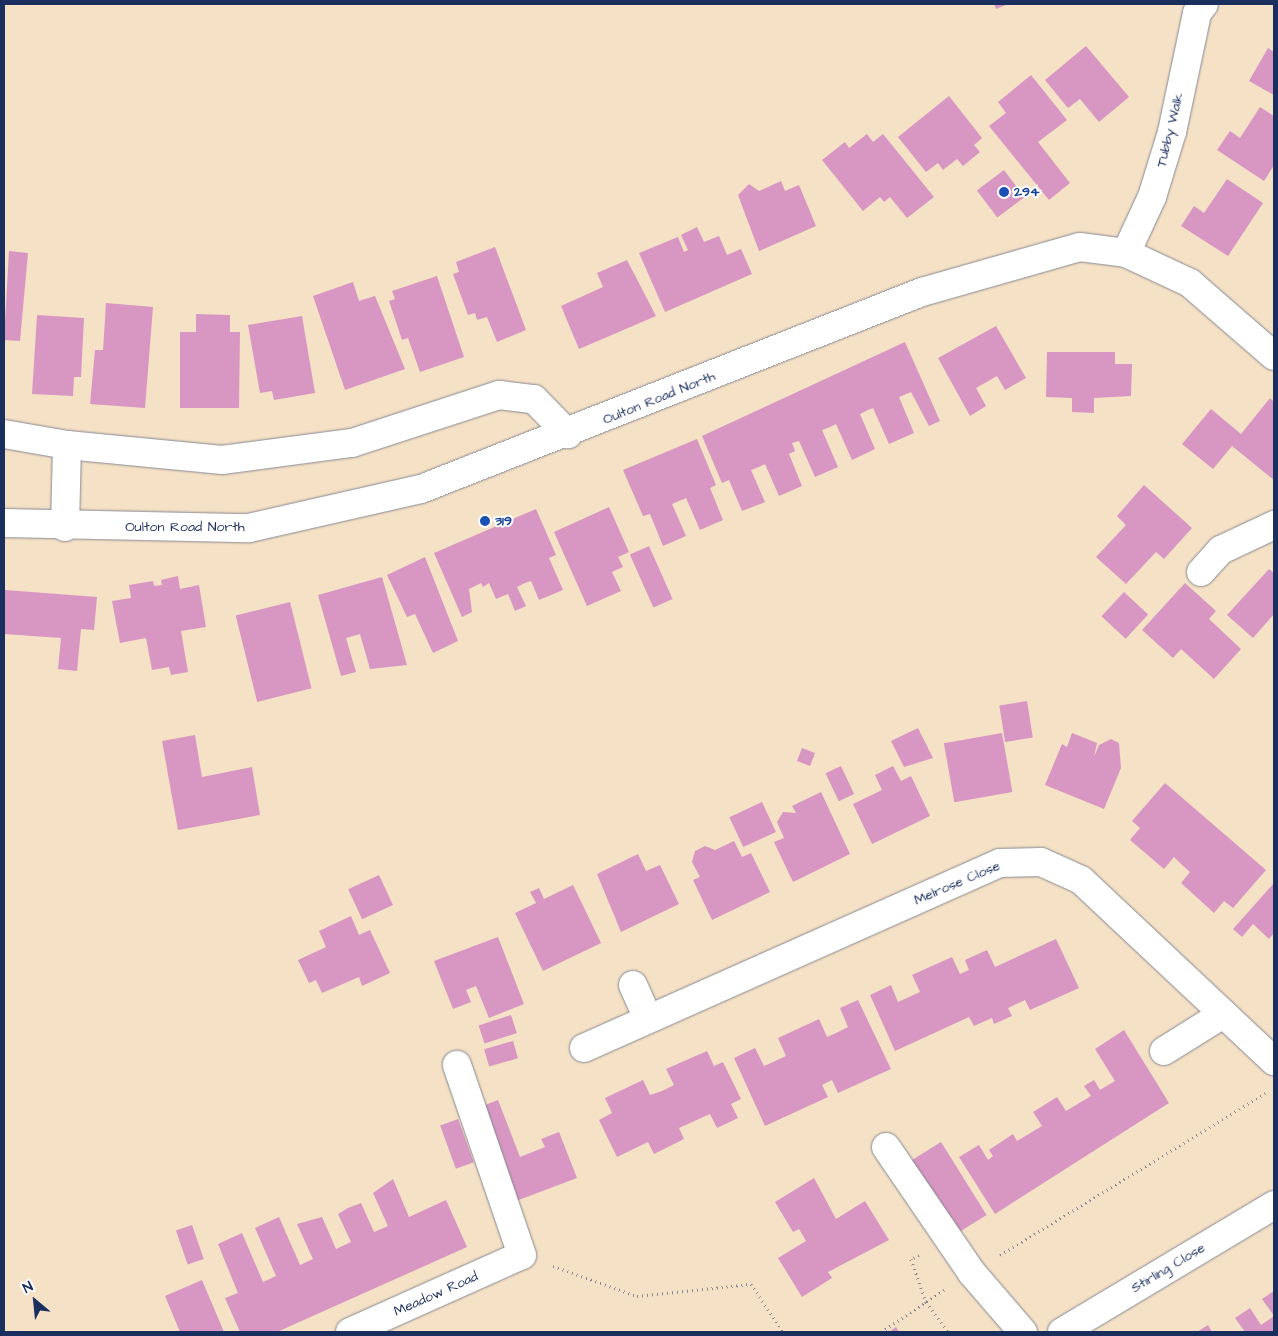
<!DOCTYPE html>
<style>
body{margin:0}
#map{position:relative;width:1278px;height:1336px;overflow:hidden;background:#f5e1c6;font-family:"Architects Daughter",sans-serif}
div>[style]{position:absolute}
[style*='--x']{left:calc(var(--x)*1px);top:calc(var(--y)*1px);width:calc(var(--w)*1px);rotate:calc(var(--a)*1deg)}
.building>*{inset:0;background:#d896c2;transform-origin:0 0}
.path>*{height:3px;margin-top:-1.5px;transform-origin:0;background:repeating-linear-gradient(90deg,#888892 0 1px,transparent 0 5px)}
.roads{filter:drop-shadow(0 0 1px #888892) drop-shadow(0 0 1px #888892)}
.minor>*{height:28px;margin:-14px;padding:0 14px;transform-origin:14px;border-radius:14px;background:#fff}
.dots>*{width:14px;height:14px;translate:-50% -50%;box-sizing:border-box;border:2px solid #fff;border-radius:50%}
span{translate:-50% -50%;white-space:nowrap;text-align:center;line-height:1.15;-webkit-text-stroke:4px #fff;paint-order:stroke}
.street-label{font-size:14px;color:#1b2f5e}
.transit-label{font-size:14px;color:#164399;font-weight:700}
.left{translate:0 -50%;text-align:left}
.frame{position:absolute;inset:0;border:5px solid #1b2f5e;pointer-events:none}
.north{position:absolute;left:10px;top:1276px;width:50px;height:50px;-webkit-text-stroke:4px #fff;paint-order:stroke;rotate:332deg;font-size:14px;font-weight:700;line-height:20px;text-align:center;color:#1b2f5e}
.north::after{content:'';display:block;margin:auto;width:18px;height:22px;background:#1b2f5e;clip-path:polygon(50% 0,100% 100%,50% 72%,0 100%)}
</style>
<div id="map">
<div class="building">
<div style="clip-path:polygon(994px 4px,1008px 4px,996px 9px)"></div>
<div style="clip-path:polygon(1086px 46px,1129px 97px,1099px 122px,1080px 99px,1068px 108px,1045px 80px)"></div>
<div style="clip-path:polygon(1268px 48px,1274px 52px,1274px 95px,1249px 81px)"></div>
<div style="clip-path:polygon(1031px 75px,1067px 120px,1038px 142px,1070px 183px,1049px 200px,989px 126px,1006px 113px,998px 102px)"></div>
<div style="clip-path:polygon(949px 96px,982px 138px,974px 145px,980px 152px,963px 166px,957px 159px,943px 170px,938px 163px,926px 172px,898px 137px)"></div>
<div style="clip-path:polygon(1260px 107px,1274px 116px,1274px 165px,1264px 181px,1217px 150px,1230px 131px,1240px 138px)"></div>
<div style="clip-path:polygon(867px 134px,873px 142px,883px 134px,934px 197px,907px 218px,890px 197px,884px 202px,880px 197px,863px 211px,822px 160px,845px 142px,849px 148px)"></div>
<div style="left:1004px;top:170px;width:34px;height:34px;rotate:53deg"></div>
<div style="clip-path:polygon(1227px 179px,1263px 203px,1228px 256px,1181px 226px,1194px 206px,1204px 213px)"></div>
<div style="clip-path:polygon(781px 181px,785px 191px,799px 185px,816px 226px,759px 251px,738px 195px,749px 184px,759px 191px)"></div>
<div style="clip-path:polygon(697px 227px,704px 242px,719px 236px,727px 255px,741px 249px,752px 274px,665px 312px,639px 253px,678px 237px,684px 252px,688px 250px,681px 235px)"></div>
<div style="clip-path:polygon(495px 247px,526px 330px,497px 342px,487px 317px,477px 320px,475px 313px,468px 315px,453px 274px,459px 272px,456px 262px)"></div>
<div style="clip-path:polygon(9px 251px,28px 253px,20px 341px,4px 340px)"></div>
<div style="clip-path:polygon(627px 260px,656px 316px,579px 349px,561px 306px,603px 287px,597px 273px)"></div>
<div style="clip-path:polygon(437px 276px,464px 357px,420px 372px,408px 338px,402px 340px,389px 301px,395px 299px,392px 291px)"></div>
<div style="clip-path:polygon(353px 282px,359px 301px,375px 296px,405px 369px,345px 390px,313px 296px)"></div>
<div style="clip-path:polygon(106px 303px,153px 307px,145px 408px,90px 404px,95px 350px,103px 350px)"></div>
<div style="clip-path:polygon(196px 314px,230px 315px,230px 332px,240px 332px,239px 408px,180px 408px,180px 332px,196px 332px)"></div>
<div style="clip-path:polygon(37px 315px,84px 318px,81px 377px,74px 377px,73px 396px,32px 394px)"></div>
<div style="clip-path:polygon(302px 316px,315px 393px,274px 400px,272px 391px,260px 393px,248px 325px)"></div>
<div style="clip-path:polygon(996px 326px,1026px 378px,1005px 390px,997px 376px,976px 388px,986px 406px,970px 416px,938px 358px)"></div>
<div style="clip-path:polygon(905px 342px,940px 421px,929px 426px,911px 392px,899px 397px,914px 433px,889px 444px,873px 408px,868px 410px,860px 414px,875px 449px,852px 460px,836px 424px,830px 427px,822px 430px,838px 467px,815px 477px,799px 441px,792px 443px,795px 451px,789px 454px,802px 486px,779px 496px,765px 464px,759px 467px,751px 470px,765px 502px,742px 511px,729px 480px,722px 483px,702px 436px)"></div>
<div style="clip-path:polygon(1047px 352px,1115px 352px,1115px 364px,1132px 364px,1131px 396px,1094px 398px,1094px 413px,1072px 412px,1072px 398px,1046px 397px)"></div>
<div style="clip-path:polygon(1270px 398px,1274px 402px,1274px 480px,1232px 446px,1213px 469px,1182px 444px,1211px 409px,1241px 434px)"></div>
<div style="clip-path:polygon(697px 439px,716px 485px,710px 488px,723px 520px,700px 530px,686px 498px,672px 504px,686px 536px,663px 546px,650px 514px,643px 516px,623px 470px)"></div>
<div style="clip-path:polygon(1144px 485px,1192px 528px,1164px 559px,1156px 552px,1126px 584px,1096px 557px,1126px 525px,1117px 516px)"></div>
<div style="clip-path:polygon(609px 507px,629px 552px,618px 557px,623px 567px,612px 572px,621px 591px,587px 606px,554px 532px)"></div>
<div style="clip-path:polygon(536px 509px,556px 555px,549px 558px,563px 590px,539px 600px,531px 581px,525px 583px,517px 587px,526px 606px,515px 611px,508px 594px,496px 599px,489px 583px,483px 587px,481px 583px,469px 589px,472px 612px,462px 617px,434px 553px)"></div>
<div style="left:649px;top:546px;width:58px;height:21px;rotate:66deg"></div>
<div style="clip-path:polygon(425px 557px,458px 641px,433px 653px,415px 614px,407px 617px,387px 575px)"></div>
<div style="clip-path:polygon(1269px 569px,1274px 573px,1274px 614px,1253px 638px,1227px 615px)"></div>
<div style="clip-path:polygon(178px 576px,180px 589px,199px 585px,206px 627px,181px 631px,188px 672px,171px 675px,169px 667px,152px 670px,146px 638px,120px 643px,112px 601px,131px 598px,129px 585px,153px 581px,154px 586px,162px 585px,161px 580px)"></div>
<div style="clip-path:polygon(382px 577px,407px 665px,370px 669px,360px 634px,346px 638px,356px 672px,341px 676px,318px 595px)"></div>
<div style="clip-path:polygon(1185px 583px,1216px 611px,1209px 619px,1241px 649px,1214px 679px,1181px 649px,1173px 658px,1142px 630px)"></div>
<div style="clip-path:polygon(5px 590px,97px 597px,94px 630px,81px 629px,77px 671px,58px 669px,61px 638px,4px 634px)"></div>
<div style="left:1124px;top:592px;width:33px;height:33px;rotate:43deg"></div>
<div style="left:290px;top:602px;width:89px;height:56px;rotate:76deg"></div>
<div style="left:1027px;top:701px;width:37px;height:28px;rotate:81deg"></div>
<div style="clip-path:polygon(918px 728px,933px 758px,904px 767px,891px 741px)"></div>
<div style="left:1002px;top:733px;width:60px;height:59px;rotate:80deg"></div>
<div style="clip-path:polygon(1072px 733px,1097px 743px,1094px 757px,1099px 745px,1111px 739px,1119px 743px,1121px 768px,1104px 809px,1045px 785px,1062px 744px,1067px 747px)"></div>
<div style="clip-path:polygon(195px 735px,202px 777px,252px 767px,260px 815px,178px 830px,162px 741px)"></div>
<div style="left:802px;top:748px;width:14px;height:14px;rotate:21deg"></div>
<div style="left:841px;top:766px;width:31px;height:17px;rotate:65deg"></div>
<div style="clip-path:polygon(893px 766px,901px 781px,911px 776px,930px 816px,872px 844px,853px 804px,882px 790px,875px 775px)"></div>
<div style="clip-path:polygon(1165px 783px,1266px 870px,1233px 908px,1224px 901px,1214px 913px,1181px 883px,1190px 872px,1182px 865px,1174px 857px,1164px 869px,1130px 840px,1140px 828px,1132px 821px)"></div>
<div style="clip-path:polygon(821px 792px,850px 854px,793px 882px,774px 842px,784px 838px,777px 822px,783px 812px,796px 813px,792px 806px)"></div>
<div style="left:762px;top:802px;width:33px;height:36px;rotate:65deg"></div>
<div style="clip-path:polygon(734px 841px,742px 857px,751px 853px,770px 892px,712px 920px,693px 880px,700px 877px,692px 862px,695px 851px,705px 846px,715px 850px)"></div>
<div style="clip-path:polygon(638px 854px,646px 871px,660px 865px,679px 904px,621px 932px,597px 874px)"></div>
<div style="left:379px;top:875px;width:33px;height:34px;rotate:65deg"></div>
<div style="clip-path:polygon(1274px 883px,1274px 933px,1269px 939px,1253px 924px,1242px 937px,1233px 929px)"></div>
<div style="clip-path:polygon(573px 885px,601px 943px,543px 971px,515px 913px,536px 903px,530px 892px,539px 888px,544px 899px)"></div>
<div style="clip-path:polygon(351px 916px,359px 935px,370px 930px,390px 973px,362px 986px,359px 977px,322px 993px,316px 980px,309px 983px,298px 960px,326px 947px,319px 931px)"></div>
<div style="clip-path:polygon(498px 937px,524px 1004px,489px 1018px,476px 986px,466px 990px,471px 1002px,453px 1009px,434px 961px)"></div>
<div style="clip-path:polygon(1056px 939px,1079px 988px,1030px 1010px,1025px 1000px,1008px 1008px,1012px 1016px,994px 1024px,992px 1018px,974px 1026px,969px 1017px,895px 1051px,870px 995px,891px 985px,898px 1002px,920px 992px,912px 975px,952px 957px,960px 974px,969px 970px,965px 960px,987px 950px,995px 967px)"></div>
<div style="clip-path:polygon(858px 1000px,891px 1069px,838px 1093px,832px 1080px,822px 1085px,828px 1097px,765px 1126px,734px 1058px,755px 1048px,764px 1066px,773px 1062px,786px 1056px,778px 1038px,819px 1019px,827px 1037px,836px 1033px,848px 1027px,840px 1008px)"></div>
<div style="left:511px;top:1015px;width:19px;height:34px;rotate:72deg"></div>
<div style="clip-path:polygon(1124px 1030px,1169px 1103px,995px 1214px,959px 1157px,979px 1145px,988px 1160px,993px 1156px,989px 1150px,1013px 1134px,1017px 1141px,1042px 1126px,1033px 1112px,1057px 1097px,1066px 1111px,1091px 1096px,1084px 1086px,1094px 1080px,1100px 1090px,1115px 1081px,1095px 1049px)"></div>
<div style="left:513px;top:1041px;width:18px;height:30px;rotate:74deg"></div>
<div style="clip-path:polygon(707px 1051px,714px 1066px,723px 1062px,741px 1099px,731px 1104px,738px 1118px,717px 1128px,710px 1114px,679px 1128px,684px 1139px,654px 1154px,648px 1142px,617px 1157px,599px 1120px,612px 1113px,605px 1098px,643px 1080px,650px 1095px,662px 1091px,674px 1085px,666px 1069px)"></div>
<div style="clip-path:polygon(498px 1100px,520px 1157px,545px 1147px,541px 1139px,559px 1132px,577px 1178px,516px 1201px,480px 1107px)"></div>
<div style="left:458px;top:1119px;width:46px;height:19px;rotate:70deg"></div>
<div style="left:941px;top:1142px;width:86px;height:35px;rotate:58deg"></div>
<div style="clip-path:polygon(814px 1178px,836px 1219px,865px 1201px,889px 1240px,828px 1272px,832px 1278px,802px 1297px,778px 1258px,806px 1241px,799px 1229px,793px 1232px,775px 1202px)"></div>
<div style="clip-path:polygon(393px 1179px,409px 1217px,446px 1200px,467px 1247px,277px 1332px,240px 1332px,225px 1298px,238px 1293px,218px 1244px,242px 1233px,263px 1282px,276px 1276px,255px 1228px,279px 1217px,300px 1265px,313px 1259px,297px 1224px,322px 1217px,336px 1249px,351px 1242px,338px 1214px,348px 1208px,361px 1203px,374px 1232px,388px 1226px,373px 1193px)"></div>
<div style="left:192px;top:1225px;width:36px;height:17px;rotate:71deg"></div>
<div style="clip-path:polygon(202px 1280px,224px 1332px,180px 1332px,165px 1296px)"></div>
<div style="clip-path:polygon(1274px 1291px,1274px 1332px,1245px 1332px,1235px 1318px,1250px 1308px,1261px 1325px,1274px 1316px,1262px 1299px)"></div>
<div style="clip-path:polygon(1208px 1325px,1212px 1332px,1197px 1332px)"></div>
<div style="clip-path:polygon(896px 1327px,899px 1332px,889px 1332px)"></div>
</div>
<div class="path">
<div style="--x:919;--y:1255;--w:9;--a:153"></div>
<div style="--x:911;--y:1259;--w:46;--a:70.8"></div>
<div style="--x:926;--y:1302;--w:37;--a:54"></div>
<div style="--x:1000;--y:1255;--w:311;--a:-31.4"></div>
<div style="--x:553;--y:1266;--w:89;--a:19.7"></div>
<div style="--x:637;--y:1296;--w:115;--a:-6"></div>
<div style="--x:751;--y:1284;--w:58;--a:56.3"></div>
<div style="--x:881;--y:1332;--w:76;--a:-33.7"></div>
</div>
<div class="roads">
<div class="minor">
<div style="--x:1126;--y:253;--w:62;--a:-65.1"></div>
<div style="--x:1152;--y:197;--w:68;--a:-72.9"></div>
<div style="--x:1172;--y:132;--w:122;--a:-78.1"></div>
<div style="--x:1197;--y:13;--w:11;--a:-52"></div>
<div style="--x:4;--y:434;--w:64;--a:9.9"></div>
<div style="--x:67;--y:445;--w:156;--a:5.5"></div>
<div style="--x:222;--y:460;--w:131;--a:-7.5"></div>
<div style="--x:352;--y:443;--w:155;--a:-18.1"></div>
<div style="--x:499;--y:395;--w:35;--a:7"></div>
<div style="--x:534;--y:399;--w:49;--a:45.8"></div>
<div style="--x:4;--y:523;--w:245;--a:1.2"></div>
<div style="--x:249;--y:528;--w:176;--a:-12.8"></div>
<div style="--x:421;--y:489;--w:538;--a:-21.47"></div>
<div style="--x:922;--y:292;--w:164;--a:-15.9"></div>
<div style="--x:1080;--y:247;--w:46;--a:7.4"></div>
<div style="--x:1126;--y:253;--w:71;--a:25.1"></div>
<div style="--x:1190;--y:283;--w:111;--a:41"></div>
<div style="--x:65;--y:527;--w:82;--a:-88.6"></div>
<div style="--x:1201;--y:572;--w:30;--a:-48"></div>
<div style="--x:1221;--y:550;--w:59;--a:-25.3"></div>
<div style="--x:633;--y:985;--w:37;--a:66"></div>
<div style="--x:584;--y:1048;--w:455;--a:-24"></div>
<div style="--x:1000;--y:863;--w:41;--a:-1.4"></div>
<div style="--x:1041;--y:862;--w:44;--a:24.2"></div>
<div style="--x:1081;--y:880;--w:265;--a:43.2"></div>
<div style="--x:1164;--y:1051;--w:70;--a:-32.1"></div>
<div style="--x:886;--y:1147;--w:153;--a:55.7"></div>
<div style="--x:972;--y:1273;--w:78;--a:49.2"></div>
<div style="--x:350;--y:1332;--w:188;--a:-24.1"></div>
<div style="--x:522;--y:1255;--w:201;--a:-108.9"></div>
<div style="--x:1062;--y:1332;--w:247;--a:-30.9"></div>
</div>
</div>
<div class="dots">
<div style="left:1004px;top:192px;background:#1a4fb4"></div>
<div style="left:485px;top:521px;background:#1a4fb4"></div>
</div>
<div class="street-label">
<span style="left:1170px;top:130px;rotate:-76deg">Tubby Walk</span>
<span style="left:659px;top:398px;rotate:-22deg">Oulton Road North</span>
<span style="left:185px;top:527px">Oulton Road North</span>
<span style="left:957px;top:883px;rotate:-23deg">Melrose Close</span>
<span style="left:1168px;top:1268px;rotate:-31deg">Stirling Close</span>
<span style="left:436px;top:1294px;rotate:-24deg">Meadow Road</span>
</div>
<div class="transit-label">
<span class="left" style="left:1014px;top:192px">294</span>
<span class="left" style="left:495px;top:521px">319</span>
</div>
<div class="frame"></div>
<div class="north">N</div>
</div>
